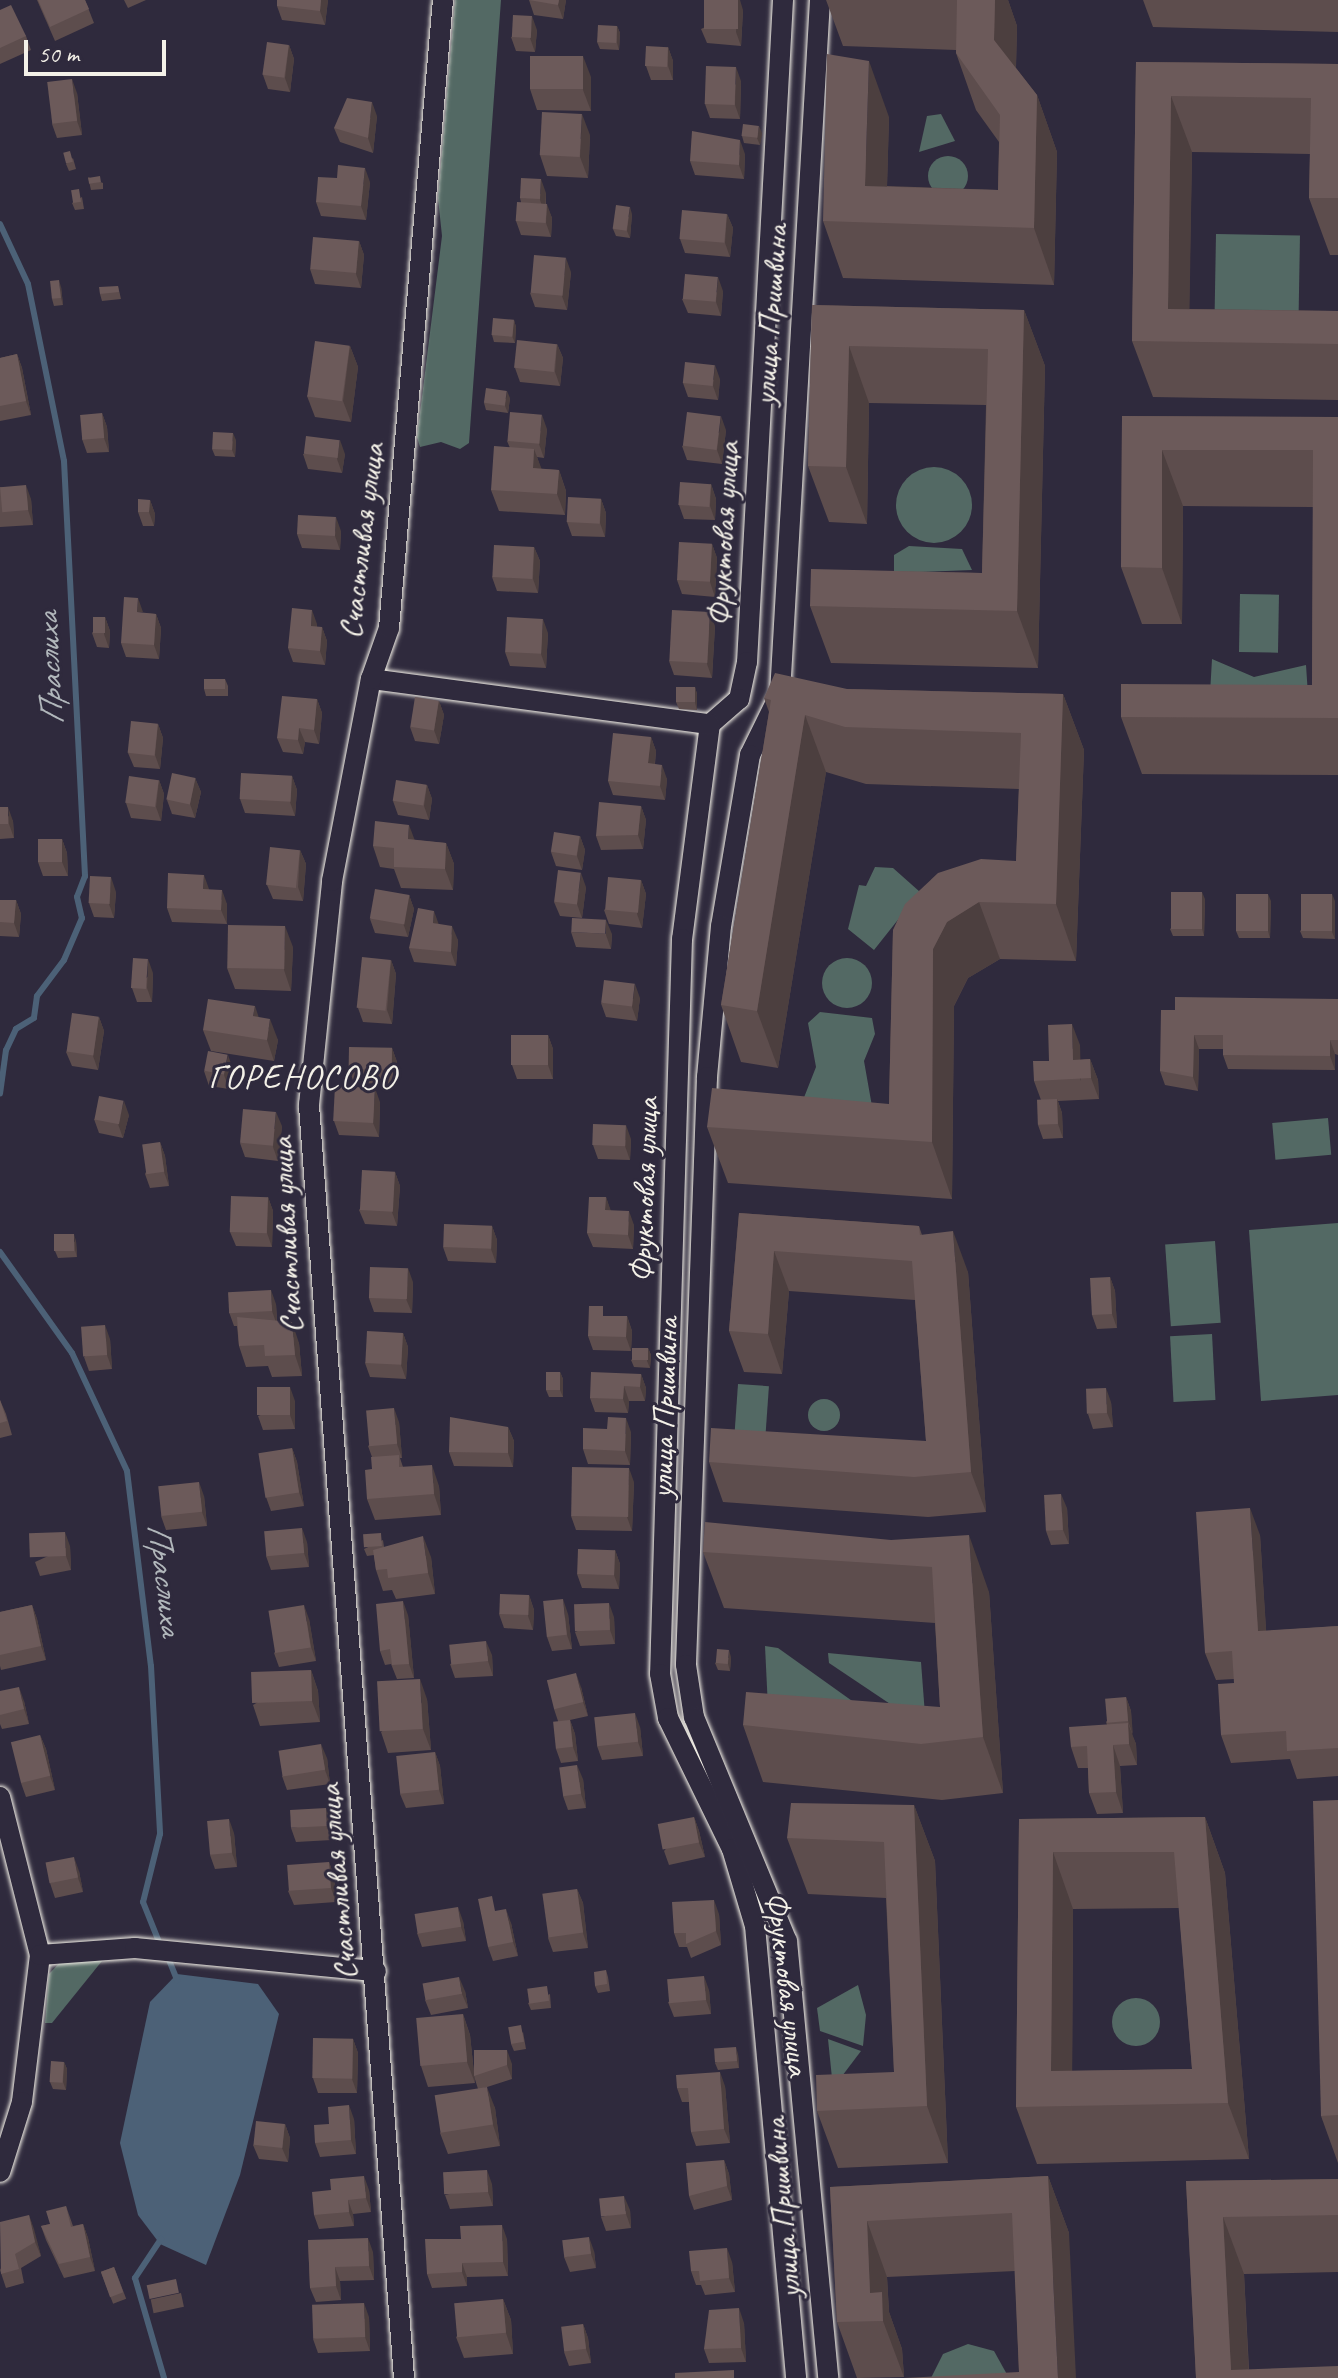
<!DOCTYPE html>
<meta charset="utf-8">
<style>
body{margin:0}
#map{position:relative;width:1338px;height:2378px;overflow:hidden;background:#2f2a3d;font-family:Caveat,sans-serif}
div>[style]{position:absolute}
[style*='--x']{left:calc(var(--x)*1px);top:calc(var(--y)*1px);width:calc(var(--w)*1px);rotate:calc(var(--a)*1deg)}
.green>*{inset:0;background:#536964;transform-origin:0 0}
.round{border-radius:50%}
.water>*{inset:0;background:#4c6177}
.stream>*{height:6px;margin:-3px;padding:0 3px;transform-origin:3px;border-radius:3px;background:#4c6177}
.roads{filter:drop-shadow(0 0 2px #f4f1e8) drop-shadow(0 0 2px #f4f1e8)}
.minor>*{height:20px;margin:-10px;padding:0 10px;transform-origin:10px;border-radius:10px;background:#2f2a3d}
.wall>*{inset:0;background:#5d4d4d;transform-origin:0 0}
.shaded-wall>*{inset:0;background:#4c3f3f}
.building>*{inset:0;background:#6c5a5a;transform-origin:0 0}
span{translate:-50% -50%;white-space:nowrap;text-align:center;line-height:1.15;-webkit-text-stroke:6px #2f2a3d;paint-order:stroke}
.street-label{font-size:32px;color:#f4f1e8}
.water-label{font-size:34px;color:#b1b7bb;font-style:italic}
.neighbourhood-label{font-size:34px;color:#f4f1e8;letter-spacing:2px}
.scale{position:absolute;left:24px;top:40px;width:142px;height:36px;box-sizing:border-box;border:4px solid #f4f1e8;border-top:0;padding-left:10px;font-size:24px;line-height:28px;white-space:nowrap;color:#f4f1e8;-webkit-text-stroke:6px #2f2a3d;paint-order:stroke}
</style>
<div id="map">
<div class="green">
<div style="clip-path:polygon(455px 0,501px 0,469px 443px,460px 449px,441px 442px,420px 447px,417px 437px,442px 236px,438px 198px)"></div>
<div style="clip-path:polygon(941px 114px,955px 141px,919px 152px,927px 116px)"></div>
<div class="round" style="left:928px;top:156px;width:40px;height:40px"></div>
<div style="left:1216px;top:234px;width:84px;height:83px;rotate:1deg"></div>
<div class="round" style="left:896px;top:467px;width:76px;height:76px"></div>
<div style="clip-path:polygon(909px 546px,962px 549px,972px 570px,894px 573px,894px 555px)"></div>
<div style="left:1240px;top:594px;width:39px;height:58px;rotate:1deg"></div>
<div style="clip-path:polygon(1212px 659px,1254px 677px,1306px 665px,1309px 710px,1209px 711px)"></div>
<div style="clip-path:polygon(875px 867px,893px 868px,920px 892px,874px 950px,848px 929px,859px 885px,866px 886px)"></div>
<div class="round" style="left:822px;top:958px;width:50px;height:50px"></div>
<div style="clip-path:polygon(820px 1012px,872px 1018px,875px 1034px,864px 1061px,873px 1112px,803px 1100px,816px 1067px,808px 1023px)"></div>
<div style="left:1328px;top:1118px;width:37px;height:56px;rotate:85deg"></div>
<div style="clip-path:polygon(1338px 1223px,1338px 1395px,1261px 1401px,1249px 1230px)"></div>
<div style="left:1215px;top:1241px;width:82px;height:50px;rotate:86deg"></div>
<div style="left:1212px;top:1334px;width:66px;height:42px;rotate:87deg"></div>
<div style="left:738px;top:1384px;width:31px;height:50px;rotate:4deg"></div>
<div class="round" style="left:808px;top:1399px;width:32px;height:32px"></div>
<div style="clip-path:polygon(765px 1646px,778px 1648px,862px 1708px,768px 1708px)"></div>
<div style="clip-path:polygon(828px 1653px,921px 1662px,926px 1728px,829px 1663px)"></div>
<div style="clip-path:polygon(106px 1956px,52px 2023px,45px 2023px,49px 1974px,65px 1957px)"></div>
<div style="clip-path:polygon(858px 1985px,866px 2015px,863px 2046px,820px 2031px,817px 2008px)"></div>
<div class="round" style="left:1112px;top:1998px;width:48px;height:48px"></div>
<div style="clip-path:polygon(828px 2039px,861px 2051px,833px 2088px)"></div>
<div style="clip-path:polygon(968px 2344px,994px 2351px,1009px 2378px,931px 2378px,943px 2354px)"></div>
</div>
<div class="water">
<div style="clip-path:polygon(177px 1974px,258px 1984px,279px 2014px,240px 2175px,206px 2265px,160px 2244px,138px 2215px,120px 2143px,150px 2002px)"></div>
</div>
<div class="stream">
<div style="--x:0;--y:224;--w:66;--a:65"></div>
<div style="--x:28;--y:284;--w:181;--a:78.5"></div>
<div style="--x:64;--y:461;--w:416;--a:87.1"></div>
<div style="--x:85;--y:876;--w:22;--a:111"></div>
<div style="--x:77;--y:897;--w:22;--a:77"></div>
<div style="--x:82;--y:918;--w:46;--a:113.2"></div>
<div style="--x:64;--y:960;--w:45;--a:126.9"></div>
<div style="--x:37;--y:996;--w:22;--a:98"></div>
<div style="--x:34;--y:1018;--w:21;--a:149"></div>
<div style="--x:16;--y:1029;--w:23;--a:115"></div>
<div style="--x:6;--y:1050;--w:44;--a:97.8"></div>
<div style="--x:0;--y:1252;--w:124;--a:54.5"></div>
<div style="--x:72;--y:1353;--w:130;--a:65"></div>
<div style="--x:127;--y:1471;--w:196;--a:83"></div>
<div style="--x:151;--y:1666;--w:168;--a:86.9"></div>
<div style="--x:160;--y:1834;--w:70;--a:104"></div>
<div style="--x:143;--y:1902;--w:43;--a:68.2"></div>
<div style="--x:167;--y:1955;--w:27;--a:68"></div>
<div style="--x:161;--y:2239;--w:47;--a:123.7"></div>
<div style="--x:135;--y:2278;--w:104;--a:73.8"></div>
</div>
<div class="roads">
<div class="minor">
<div style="--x:783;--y:0;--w:663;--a:93.11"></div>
<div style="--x:747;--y:662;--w:38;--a:102"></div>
<div style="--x:739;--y:699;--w:38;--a:139"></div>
<div style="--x:710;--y:724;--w:217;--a:97.4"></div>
<div style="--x:682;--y:939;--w:735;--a:91.71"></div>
<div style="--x:660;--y:1674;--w:45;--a:79.7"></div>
<div style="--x:668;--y:1718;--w:146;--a:64"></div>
<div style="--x:732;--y:1849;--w:80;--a:73.4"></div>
<div style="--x:755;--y:1926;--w:454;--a:84.8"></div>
<div style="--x:820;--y:0;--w:695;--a:93.3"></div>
<div style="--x:780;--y:694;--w:68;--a:116.2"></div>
<div style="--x:750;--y:755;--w:173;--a:99.6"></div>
<div style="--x:721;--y:926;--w:152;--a:95.3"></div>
<div style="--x:707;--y:1077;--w:588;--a:92.05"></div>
<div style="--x:686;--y:1665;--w:53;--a:81.3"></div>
<div style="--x:694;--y:1717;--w:243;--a:67.5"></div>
<div style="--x:787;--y:1941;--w:439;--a:84.6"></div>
<div style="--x:371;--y:679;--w:342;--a:7.6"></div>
<div style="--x:0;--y:1797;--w:163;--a:75.8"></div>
<div style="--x:40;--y:1955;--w:148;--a:97"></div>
<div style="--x:22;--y:2102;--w:73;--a:107.4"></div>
<div style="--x:40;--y:1955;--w:95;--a:-4.2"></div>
<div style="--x:135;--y:1948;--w:242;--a:5.5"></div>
<div style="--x:404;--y:2378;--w:1277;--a:-94.27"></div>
<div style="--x:309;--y:1105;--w:225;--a:-84.1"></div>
<div style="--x:332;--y:881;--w:206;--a:-79.1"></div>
<div style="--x:371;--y:679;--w:54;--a:-70.6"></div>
<div style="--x:389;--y:628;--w:630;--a:-85.09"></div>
</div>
</div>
<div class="wall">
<div style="clip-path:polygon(37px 0,85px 0,94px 23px,55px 41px)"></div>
<div style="clip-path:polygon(124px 0,146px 0,128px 8px)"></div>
<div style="clip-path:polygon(328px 0,325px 25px,282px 20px,277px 6px)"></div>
<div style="clip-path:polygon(529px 0,566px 0,563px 19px,534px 15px)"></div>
<div style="clip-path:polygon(826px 0,1008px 0,1017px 26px,1016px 68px,1037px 95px,1057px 152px,1054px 285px,843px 278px,823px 221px,889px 117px,887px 186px,998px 190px,999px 142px,976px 110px,956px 53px,956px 50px,843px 46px)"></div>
<div style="clip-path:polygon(1143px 0,1338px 0,1338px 32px,1153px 27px)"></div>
<div style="clip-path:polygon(0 10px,26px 36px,31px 50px,0 64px)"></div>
<div style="clip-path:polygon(743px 10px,741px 46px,707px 43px,701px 29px)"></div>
<div style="clip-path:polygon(617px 26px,620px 33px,619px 50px,600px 49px,597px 42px)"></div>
<div style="clip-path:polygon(537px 30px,535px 52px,516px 51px,511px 37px)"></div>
<div style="clip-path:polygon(289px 45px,294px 59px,290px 92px,268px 89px,263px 75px)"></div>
<div style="clip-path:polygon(668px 47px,673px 61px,673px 80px,651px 80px,646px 66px)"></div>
<div style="clip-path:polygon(1136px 62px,1338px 64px,1338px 255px,1330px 255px,1309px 198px,1310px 154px,1192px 152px,1189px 309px,1338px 311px,1338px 400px,1153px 397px,1132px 341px)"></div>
<div style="clip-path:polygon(591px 77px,591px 111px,537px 110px,530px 89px)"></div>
<div style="clip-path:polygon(741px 81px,740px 119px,710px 118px,705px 104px)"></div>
<div style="clip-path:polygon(77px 93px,82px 135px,57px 138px,52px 124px)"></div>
<div style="clip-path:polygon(377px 116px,373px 153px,340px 142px,334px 128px)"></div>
<div style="clip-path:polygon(762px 133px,760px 145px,744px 143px,742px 136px)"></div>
<div style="clip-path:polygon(590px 135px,588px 178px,547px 176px,540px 155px)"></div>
<div style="clip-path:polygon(745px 154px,744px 179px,695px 175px,690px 161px)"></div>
<div style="clip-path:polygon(73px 158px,76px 169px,69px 171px,66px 164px)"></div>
<div style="clip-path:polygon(88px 177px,103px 183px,103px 189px,91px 190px)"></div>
<div style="clip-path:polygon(370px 182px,366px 220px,321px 216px,316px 202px)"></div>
<div style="clip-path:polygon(546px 193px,546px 204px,552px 218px,551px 237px,521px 235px,516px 221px,521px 202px,520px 198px)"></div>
<div style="clip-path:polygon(82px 197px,84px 209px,75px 210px,72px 203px)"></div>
<div style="clip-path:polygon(632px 214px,630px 238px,616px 236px,613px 229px)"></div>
<div style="clip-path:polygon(727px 214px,733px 228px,730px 257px,685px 253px,680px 239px)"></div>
<div style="clip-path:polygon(359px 241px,364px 255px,361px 288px,315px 284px,310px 269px)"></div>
<div style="clip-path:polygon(571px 272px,567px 310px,535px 307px,530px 293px)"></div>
<div style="clip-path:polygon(118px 286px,121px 299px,102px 301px,100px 294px)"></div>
<div style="clip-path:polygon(61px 287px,63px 305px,54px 306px,52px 299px)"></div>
<div style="clip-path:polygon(723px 291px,721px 316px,688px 313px,682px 299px)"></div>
<div style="clip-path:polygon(812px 305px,1024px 310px,1045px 366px,1038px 668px,831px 663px,810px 606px,827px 570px,982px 573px,986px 405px,869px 403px,867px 524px,829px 522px,808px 466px)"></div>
<div style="clip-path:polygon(514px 320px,516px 327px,515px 343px,494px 342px,492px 335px)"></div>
<div style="clip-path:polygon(557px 344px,563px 358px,560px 386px,520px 382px,515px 368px)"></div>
<div style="clip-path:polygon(350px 346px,358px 367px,351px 422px,315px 417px,307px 396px)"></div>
<div style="clip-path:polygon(17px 354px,22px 368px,31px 415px,0 421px,0 358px)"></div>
<div style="clip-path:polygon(720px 379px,718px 400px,688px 397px,683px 383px)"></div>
<div style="clip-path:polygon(510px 398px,508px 413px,486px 410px,484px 403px)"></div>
<div style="clip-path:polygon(102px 413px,107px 427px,109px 452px,87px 453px,82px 439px)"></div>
<div style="clip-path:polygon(1122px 416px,1338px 417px,1338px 775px,1142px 774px,1121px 717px,1312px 685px,1313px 507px,1183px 506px,1182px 624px,1142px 624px,1121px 567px)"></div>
<div style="clip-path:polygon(547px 429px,544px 458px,537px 457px,541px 469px,559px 470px,566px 491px,565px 515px,499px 511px,491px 490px,510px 448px,507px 441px)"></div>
<div style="clip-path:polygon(726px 430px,722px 464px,687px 460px,682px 446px)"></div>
<div style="clip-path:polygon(236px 440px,235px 457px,215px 456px,212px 449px)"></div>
<div style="clip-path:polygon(303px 454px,345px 454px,342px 473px,308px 469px)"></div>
<div style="clip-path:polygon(711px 484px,716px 499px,715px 520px,684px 519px,679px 505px)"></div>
<div style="clip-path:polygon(0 487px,31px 499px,33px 525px,0 527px)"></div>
<div style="clip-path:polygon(601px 499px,606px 513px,605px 537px,572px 536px,567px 522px)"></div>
<div style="clip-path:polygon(150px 500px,155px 514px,154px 526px,143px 526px,138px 512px)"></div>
<div style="clip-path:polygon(341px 531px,340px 550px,302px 548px,297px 534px)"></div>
<div style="clip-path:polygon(712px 544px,717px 558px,715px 597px,682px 594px,677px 580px)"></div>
<div style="clip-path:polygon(534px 547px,540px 561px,538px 593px,497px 591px,492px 577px)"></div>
<div style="clip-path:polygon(143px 613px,156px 614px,161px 628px,159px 659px,126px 657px,121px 643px)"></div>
<div style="clip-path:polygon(105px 617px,110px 631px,109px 648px,97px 647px,92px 633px)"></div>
<div style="clip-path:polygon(317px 624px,317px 627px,322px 627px,327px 641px,325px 665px,293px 662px,288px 648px)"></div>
<div style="clip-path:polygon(715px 626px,712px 678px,674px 675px,669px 661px)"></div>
<div style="clip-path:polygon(548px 633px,546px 668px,510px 666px,505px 652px)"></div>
<div style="clip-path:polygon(225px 679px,228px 686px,228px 696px,206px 696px,204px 689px)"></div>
<div style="clip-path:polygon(695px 687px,697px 694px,697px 710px,679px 709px,676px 702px)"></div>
<div style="clip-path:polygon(847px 689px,1063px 694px,1084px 750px,1076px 961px,1000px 959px,968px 978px,954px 1006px,952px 1199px,728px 1183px,707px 1127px,889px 1104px,893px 930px,1016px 861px,1019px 789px,866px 784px,826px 772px,778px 1068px,741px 1062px,721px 1005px,769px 712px,764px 698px)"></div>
<div style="clip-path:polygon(317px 699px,322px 713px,319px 744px,305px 742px,303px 754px,283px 752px,277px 738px)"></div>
<div style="clip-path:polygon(439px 701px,444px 715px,439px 744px,415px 741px,410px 727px)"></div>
<div style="clip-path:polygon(158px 724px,163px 738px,160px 769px,134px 767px,128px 753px)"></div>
<div style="clip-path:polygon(651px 737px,656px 751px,655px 764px,667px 779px,665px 800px,613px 795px,608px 781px)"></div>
<div style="clip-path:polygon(292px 776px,297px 790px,295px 816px,245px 813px,240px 799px)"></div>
<div style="clip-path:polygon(195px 778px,201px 792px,195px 818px,172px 814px,167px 800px)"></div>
<div style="clip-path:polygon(159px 780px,164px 794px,161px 821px,131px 818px,126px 803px)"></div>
<div style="clip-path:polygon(427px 785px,432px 799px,429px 820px,398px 815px,393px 801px)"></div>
<div style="clip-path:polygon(641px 806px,646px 820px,643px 849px,601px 850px,596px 836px)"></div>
<div style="clip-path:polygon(0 807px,13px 821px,14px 838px,0 839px)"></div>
<div style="clip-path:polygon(580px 836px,585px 850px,582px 870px,556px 866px,551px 852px)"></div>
<div style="clip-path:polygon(62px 839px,67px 853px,68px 876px,43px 876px,38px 862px)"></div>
<div style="clip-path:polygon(414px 840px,446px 843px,454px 864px,453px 890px,401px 888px,394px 869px,380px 867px,373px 846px)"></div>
<div style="clip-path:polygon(300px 850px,306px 864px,303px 901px,273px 899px,267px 885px)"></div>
<div style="clip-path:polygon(641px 880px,646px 894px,642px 928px,609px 924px,604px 910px)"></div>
<div style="clip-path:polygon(586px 887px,582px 918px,560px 916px,554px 902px)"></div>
<div style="clip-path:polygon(209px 890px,227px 904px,227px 924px,172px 922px,167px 908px)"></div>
<div style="clip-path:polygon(116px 892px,114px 918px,94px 917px,89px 903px)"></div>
<div style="clip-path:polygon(409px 895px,414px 909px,408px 937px,375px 933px,370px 919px)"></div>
<div style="clip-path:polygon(1205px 899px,1204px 936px,1173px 936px,1170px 929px)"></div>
<div style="clip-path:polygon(0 900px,16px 900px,21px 914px,19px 937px,0 936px)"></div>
<div style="clip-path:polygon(1271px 901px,1270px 938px,1239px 938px,1236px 931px)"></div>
<div style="clip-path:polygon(1335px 901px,1335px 939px,1303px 938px,1300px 931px)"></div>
<div style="clip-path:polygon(439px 924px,458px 940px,456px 966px,414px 962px,409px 948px)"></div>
<div style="clip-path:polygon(571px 932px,612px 934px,611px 949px,576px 947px)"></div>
<div style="clip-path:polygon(293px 947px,291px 991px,235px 989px,227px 968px)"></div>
<div style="clip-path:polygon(391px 960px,396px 974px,392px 1024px,363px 1022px,358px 1008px)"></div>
<div style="clip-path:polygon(153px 973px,152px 1002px,137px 1002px,132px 988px)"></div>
<div style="clip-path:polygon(640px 998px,637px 1021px,606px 1017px,601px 1003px)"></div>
<div style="clip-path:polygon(1338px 999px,1338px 1055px,1335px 1054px,1335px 1070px,1228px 1069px,1223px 1055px,1223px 1049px,1199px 1049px,1198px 1091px,1165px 1085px,1160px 1071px,1175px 1010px)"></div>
<div style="clip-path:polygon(99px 1017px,104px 1031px,98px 1070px,72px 1066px,66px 1052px)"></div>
<div style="clip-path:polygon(259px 1018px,278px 1040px,274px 1061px,211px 1051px,203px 1030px)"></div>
<div style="clip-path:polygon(548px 1035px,553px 1049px,553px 1079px,517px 1079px,512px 1065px)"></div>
<div style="clip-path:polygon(1080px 1045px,1080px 1060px,1090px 1059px,1098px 1080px,1099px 1099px,1058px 1101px,1062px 1113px,1063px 1138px,1043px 1139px,1038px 1125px,1041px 1100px,1034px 1081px,1049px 1061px)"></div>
<div style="clip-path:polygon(392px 1048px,397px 1062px,397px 1084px,354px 1083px,349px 1069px)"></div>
<div style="clip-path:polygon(233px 1069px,229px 1089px,209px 1086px,204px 1071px)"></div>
<div style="clip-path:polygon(380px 1102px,379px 1137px,339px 1135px,334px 1121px)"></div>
<div style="clip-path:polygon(129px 1115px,123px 1138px,99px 1133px,94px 1119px)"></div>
<div style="clip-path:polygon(282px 1126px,278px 1161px,245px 1157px,240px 1143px)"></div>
<div style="clip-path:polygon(631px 1139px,630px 1160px,598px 1159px,593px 1145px)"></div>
<div style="clip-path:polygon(160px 1142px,165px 1156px,169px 1186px,150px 1188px,145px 1174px)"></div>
<div style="clip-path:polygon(395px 1172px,400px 1186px,397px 1226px,365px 1224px,359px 1210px)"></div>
<div style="clip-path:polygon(268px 1197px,273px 1211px,272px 1247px,236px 1246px,230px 1232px)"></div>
<div style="clip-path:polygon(606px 1197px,610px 1210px,634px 1225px,633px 1249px,593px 1247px,587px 1233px)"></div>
<div style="clip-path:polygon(739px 1213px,919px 1226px,922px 1235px,968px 1272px,986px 1512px,928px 1517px,723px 1502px,709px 1462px,926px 1441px,915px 1300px,789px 1291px,782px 1374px,744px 1372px,729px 1331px)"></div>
<div style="clip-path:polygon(492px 1226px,497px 1240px,496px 1263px,448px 1261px,443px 1247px)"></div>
<div style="clip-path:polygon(76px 1241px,77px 1257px,58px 1258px,55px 1251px)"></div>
<div style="clip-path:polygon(1110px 1277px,1115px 1291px,1117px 1328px,1097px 1329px,1092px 1315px)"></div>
<div style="clip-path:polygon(413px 1282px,412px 1313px,374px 1312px,369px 1298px)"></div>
<div style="clip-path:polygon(276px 1304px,277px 1320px,299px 1343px,302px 1376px,272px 1377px,268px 1366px,246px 1367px,239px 1346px,237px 1326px,234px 1326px,229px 1312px)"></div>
<div style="clip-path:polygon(627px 1316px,632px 1331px,631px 1351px,593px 1350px,588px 1336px)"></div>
<div style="clip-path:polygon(403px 1333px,408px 1347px,406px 1379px,370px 1377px,365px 1363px)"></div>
<div style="clip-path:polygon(110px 1339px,112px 1369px,89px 1371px,84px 1357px)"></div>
<div style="clip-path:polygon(648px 1348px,651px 1355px,650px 1368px,634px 1367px,631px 1360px)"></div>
<div style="clip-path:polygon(560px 1372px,563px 1379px,563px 1397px,549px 1397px,546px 1390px)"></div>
<div style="clip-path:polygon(641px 1374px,646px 1388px,645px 1401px,629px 1401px,628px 1413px,595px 1412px,590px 1398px)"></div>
<div style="clip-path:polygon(0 1400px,6px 1414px,12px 1435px,0 1438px)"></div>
<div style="clip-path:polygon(295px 1401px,295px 1429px,263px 1430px,258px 1416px)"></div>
<div style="clip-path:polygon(1111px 1402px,1113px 1427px,1093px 1429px,1088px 1414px)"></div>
<div style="clip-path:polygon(399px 1422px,402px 1458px,400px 1458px,403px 1467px,439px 1486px,441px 1515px,375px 1520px,367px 1499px,372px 1469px,372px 1457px,368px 1446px)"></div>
<div style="clip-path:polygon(508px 1427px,514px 1441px,513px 1467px,454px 1466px,449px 1452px)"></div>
<div style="clip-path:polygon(631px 1432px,630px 1465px,588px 1464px,583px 1449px)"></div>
<div style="clip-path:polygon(292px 1448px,297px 1462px,304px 1506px,271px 1511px,266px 1497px)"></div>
<div style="clip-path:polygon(634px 1482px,632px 1531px,576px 1530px,571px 1516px)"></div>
<div style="clip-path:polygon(204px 1496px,207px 1526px,166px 1530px,161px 1516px)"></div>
<div style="clip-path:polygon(1067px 1508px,1069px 1544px,1051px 1545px,1046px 1531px)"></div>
<div style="clip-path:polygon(1260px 1535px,1266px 1631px,1338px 1626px,1338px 1776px,1297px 1779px,1290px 1759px,1231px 1763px,1221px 1735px,1234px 1683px,1234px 1679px,1216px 1680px,1205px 1653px)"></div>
<div style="clip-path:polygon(383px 1540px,384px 1547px,431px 1557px,435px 1594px,396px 1599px,392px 1590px,383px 1591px,376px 1570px,374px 1555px,367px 1556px,364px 1549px)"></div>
<div style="clip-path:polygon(891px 1540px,989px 1592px,1003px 1793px,942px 1800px,763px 1782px,743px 1725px,940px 1707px,935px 1623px,724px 1608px,703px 1552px)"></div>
<div style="clip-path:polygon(307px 1542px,309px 1567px,271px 1570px,266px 1556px)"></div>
<div style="clip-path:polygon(70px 1546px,71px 1570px,40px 1576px,35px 1562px)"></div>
<div style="clip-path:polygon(615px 1550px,620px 1564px,619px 1589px,582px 1588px,577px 1574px)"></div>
<div style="clip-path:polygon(529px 1595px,534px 1610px,533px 1630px,504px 1628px,499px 1614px)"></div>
<div style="clip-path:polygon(32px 1605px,37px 1619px,46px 1660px,1px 1670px,0 1666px,0 1612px)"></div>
<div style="clip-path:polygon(568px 1614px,572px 1649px,552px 1651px,547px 1637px)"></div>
<div style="clip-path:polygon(408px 1615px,414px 1678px,397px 1679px,391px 1664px,385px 1665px,380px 1651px)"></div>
<div style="clip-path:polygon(614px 1617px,615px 1644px,580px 1646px,575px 1632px)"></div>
<div style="clip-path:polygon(309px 1619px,316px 1661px,279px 1667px,274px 1653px)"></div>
<div style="clip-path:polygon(492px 1655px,493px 1676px,455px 1678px,450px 1664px)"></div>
<div style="clip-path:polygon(731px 1657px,730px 1671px,718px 1670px,715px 1663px)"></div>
<div style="clip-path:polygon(311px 1670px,318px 1691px,320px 1722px,260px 1726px,253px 1705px)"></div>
<div style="clip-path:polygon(581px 1687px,588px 1716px,570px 1720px,575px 1734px,578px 1761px,561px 1763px,556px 1749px,558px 1721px,554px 1709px)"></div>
<div style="clip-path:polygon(0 1691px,24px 1701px,29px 1724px,2px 1729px,0 1724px)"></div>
<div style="clip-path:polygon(1126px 1697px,1131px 1711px,1132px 1735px,1136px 1744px,1137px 1765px,1120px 1766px,1123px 1813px,1097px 1814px,1089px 1793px,1088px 1768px,1078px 1768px,1071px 1747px,1107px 1725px,1106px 1722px)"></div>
<div style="clip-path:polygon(427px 1699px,431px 1750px,388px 1753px,381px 1732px)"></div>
<div style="clip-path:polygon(640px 1727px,643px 1756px,602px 1760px,597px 1746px)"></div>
<div style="clip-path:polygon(40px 1735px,46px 1749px,55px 1790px,26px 1797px,21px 1783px)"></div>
<div style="clip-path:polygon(435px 1752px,440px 1766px,444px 1804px,406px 1808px,400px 1794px)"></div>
<div style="clip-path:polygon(327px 1758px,330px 1784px,287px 1790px,282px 1776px)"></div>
<div style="clip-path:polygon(583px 1779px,586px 1808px,568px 1810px,563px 1796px)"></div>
<div style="clip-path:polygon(1338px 1800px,1338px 2163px,1321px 2116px)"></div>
<div style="clip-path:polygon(914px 1805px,935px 1861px,948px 2163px,838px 2168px,817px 2111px,894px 2072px,886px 1898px,808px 1894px,787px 1838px)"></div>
<div style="clip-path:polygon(694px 1817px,699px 1831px,705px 1857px,669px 1865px,664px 1851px)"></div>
<div style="clip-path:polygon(evenodd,1205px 1817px,1225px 1873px,1249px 2159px,1037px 2164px,1016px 2107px,1019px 1819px,1205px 1817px,1179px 1908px,1192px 2069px,1072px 2071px,1073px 1909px,1179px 1908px)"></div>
<div style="clip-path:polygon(331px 1822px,332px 1840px,296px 1842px,291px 1828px)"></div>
<div style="clip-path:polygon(234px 1833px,237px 1867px,215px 1869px,210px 1855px)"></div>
<div style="clip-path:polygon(329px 1862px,334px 1876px,336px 1902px,294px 1905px,288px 1891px)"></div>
<div style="clip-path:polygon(79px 1871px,83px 1892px,55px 1898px,50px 1883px)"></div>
<div style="clip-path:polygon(577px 1889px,583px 1903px,588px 1948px,553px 1952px,548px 1938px)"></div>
<div style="clip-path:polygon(498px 1911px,511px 1923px,518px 1956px,493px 1961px,488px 1947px)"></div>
<div style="clip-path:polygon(719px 1914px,721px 1945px,691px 1958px,687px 1947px,679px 1947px,674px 1933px)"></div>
<div style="clip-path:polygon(463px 1921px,466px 1941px,422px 1947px,417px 1933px)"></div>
<div style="clip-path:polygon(606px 1970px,608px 1977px,610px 1991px,598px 1993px,595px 1986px)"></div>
<div style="clip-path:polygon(709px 1990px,711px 2014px,674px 2017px,668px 2002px)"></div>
<div style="clip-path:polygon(465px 1991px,468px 2008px,431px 2015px,425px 2000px)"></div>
<div style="clip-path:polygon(550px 1994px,551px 2008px,531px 2010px,528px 2003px)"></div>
<div style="clip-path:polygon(463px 2014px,470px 2035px,474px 2073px,474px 2050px,512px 2064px,512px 2079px,484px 2088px,495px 2108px,500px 2146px,448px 2154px,440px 2133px,478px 2089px,474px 2076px,475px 2083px,428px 2087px,421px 2066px)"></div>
<div style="clip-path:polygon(523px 2032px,526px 2049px,514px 2051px,511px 2044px)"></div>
<div style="clip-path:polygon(353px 2039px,358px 2053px,357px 2093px,318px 2093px,313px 2078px)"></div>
<div style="clip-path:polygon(738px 2054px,739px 2068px,718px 2070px,715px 2063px)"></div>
<div style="clip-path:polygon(64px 2062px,67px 2069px,66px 2090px,53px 2089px,50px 2082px)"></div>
<div style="clip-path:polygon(725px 2086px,730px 2143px,696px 2146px,691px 2132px,689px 2102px,682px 2102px,677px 2088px)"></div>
<div style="clip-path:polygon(354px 2119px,356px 2154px,320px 2157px,315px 2143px,329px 2124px)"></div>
<div style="clip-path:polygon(285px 2124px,290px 2138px,288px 2162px,259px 2159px,253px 2145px)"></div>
<div style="clip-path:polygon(724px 2160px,729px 2174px,732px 2200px,694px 2210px,689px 2196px)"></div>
<div style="clip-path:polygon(1048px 2176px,1069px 2233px,1019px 2372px,1015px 2271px,887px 2277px,889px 2312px,902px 2349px,904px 2377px,857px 2378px,837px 2322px,830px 2187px)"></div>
<div style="clip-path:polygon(1338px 2179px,1338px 2272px,1244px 2274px,1249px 2369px,1196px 2378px,1186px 2181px)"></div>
<div style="clip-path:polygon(492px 2184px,493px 2206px,450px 2209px,445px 2195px)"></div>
<div style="clip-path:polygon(369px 2190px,371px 2212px,353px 2214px,354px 2226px,319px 2229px,314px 2215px)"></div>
<div style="clip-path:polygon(66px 2206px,73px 2226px,83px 2224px,88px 2238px,95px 2271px,64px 2278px,46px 2240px,41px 2226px,50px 2224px)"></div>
<div style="clip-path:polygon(630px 2210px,631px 2228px,606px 2231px,601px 2217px)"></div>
<div style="clip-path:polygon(29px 2215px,41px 2256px,21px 2268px,24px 2283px,6px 2288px,0 2270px)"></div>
<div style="clip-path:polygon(507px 2239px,508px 2276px,467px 2277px,467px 2286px,432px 2288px,427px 2274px)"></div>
<div style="clip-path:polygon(308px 2240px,373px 2252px,374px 2280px,340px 2281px,341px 2300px,316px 2302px,310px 2288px)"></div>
<div style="clip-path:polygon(594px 2251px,596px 2268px,570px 2272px,564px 2257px)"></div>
<div style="clip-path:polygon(732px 2262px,735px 2292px,705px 2295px,701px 2285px,696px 2285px,691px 2271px)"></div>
<div style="left:114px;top:2267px;width:34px;height:14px;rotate:69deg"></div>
<div style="left:181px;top:2293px;width:14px;height:31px;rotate:78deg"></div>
<div style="clip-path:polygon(503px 2299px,511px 2320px,513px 2354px,464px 2358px,456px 2337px)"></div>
<div style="clip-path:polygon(369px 2317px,370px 2351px,318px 2353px,313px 2339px)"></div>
<div style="clip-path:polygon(744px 2323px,746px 2362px,709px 2363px,704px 2349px)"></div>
<div style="clip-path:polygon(583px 2324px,588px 2338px,591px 2363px,569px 2366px,564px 2352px)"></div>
</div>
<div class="shaded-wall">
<div style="clip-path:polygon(321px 0,328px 0,325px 25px,320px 11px)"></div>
<div style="clip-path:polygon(559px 0,566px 0,563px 19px,558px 5px)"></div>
<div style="clip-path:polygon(738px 0,740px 0,743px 10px,741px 46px,736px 32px)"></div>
<div style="clip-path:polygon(995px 0,1008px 0,1017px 26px,1015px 97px,994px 40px)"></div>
<div style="clip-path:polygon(532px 16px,537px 30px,535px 52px,530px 38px)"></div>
<div style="clip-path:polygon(617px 26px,620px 33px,619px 50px,617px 43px)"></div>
<div style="clip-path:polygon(289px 45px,294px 59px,290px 92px,285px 78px)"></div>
<div style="clip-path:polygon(668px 47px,673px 61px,673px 80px,668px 66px)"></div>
<div style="clip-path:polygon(583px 56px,591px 77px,591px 111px,583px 90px)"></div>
<div style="clip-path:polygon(869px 61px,889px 117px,886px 223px,865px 186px)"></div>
<div style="clip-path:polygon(736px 67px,741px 81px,740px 119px,735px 105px)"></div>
<div style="clip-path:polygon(72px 79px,77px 93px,82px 135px,77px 121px)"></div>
<div style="clip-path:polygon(1037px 95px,1057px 152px,1054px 285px,1034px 228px)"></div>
<div style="clip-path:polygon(1171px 96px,1192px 152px,1189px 342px,1168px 309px)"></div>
<div style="clip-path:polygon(372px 102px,377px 116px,373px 153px,368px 138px)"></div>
<div style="clip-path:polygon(582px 114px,590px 135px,588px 178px,580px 157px)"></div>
<div style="clip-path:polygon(759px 126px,762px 133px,760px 145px,757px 138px)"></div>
<div style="clip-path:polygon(740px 140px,745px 154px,744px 179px,739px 165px)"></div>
<div style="clip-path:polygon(365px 168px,370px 182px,366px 220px,361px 206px)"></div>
<div style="clip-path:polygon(541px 179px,546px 193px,545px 214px,540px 200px)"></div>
<div style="clip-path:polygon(547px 204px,552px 218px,551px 237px,546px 223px)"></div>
<div style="clip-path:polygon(630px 207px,632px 214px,630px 238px,627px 231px)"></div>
<div style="clip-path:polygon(727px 214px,733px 228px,730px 257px,725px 243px)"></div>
<div style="clip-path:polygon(359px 241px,364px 255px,361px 288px,356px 274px)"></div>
<div style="clip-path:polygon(566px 258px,571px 272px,567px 310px,562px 296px)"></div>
<div style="clip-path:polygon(718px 277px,723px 291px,721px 316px,716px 302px)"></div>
<div style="clip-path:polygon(59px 280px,61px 287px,63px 305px,61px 298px)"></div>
<div style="clip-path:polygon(1024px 310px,1045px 366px,1038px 668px,1017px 611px)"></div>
<div style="clip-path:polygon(514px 320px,516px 327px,515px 343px,512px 336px)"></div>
<div style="clip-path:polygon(557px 344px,563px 358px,560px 386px,555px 372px)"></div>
<div style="clip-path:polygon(350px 346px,358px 367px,351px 422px,343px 401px)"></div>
<div style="clip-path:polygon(849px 346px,869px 403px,867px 524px,846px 467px)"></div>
<div style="clip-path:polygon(17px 354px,22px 368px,31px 415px,26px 401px)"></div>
<div style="clip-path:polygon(715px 365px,720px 379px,718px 400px,713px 386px)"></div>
<div style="clip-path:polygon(507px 391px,510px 398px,508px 413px,505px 406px)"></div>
<div style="clip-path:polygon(102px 413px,107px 427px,109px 452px,104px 438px)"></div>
<div style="clip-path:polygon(542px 415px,547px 429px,544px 458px,539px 444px)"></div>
<div style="clip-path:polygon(721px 416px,726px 430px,722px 464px,717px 450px)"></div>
<div style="clip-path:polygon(233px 433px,236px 440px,235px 457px,232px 450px)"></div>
<div style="clip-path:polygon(340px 440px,345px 454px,342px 473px,337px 459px)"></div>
<div style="clip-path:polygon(534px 449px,542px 470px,533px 468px)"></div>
<div style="clip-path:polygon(1162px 450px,1183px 506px,1182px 624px,1162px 568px)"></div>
<div style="clip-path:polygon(559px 470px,566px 491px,565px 515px,557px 494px)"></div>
<div style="clip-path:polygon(711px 484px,716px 499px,715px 520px,710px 506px)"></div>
<div style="clip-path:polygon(26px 485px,31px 499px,33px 525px,28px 510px)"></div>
<div style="clip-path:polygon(601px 499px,606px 513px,605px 537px,600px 523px)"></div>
<div style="clip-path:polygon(150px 500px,155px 514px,154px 526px,149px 512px)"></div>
<div style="clip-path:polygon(336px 517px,341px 531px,340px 550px,335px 536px)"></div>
<div style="clip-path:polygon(712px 544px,717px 558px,715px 597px,710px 582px)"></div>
<div style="clip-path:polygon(534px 547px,540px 561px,538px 593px,533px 579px)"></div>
<div style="clip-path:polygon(138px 598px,143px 612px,137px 612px)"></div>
<div style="clip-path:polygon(312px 610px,317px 624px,316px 640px,311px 626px)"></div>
<div style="clip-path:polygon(710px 612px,715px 626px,712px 678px,707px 664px)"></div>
<div style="clip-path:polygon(156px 614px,161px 628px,159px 659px,154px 645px)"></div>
<div style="clip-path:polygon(105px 617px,110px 631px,109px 648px,104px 634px)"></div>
<div style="clip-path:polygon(543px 619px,548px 633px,546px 668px,541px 654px)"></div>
<div style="clip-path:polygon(322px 627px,327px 641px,325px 665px,320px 651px)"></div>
<div style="clip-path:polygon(695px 687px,697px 694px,697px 710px,695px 703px)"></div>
<div style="clip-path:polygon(1063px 694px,1084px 750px,1076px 961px,1056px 904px)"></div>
<div style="clip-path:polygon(317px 699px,322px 713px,319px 744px,314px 730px)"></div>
<div style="clip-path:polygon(439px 701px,444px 715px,439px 744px,434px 730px)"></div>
<div style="clip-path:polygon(805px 715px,826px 772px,778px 1068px,757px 1011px)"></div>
<div style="clip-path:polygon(158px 724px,163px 738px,160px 769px,155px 755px)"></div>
<div style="clip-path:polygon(299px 728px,305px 742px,303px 754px,298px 740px)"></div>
<div style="clip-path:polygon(651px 737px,656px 751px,653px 778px,648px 763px)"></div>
<div style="clip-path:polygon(662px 765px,667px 779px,665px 800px,660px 786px)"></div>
<div style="clip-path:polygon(292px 776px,297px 790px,295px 816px,290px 802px)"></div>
<div style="clip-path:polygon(195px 778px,201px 792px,195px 818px,190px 804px)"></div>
<div style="clip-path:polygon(159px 780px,164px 794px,161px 821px,156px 807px)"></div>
<div style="clip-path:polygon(427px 785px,432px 799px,429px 820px,424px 806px)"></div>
<div style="clip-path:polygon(641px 806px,646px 820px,643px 849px,638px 835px)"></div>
<div style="clip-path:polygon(8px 807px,13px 821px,14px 838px,9px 824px)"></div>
<div style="clip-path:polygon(409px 825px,417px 846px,408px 839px)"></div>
<div style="clip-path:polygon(580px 836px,585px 850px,582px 870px,577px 856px)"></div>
<div style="clip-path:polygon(62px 839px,67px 853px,68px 876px,62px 862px)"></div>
<div style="clip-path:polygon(446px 843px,454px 864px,453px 890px,445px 869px)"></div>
<div style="clip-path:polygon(300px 850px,306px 864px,303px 901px,298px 887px)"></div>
<div style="clip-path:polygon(581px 873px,586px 887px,582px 918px,577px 904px)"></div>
<div style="clip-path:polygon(204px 875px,209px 889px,208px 904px,203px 889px)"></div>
<div style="clip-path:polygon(111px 877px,116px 892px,114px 918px,109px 904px)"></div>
<div style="clip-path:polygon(641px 880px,646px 894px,642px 928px,637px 914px)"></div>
<div style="clip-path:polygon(222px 890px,227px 904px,227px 924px,221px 910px)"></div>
<div style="clip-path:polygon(1202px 892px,1205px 899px,1204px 936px,1202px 929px)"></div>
<div style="clip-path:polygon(1268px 894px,1271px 901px,1270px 938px,1268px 931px)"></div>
<div style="clip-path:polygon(1332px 894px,1335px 901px,1335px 939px,1332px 932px)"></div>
<div style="clip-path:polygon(409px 895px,414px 909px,408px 937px,403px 923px)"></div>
<div style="clip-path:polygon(16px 900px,21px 914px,19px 937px,14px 923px)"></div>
<div style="clip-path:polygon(979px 902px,1000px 959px,968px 978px,954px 1006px,952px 1199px,932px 1142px,933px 949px,947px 922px)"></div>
<div style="clip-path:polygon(434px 911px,439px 925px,433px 923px)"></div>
<div style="clip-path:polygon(606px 920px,612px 934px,611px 949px,606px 935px)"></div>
<div style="clip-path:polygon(285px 926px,293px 947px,291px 991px,284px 970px)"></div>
<div style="clip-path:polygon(452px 926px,458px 940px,456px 966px,451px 952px)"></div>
<div style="clip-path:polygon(148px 959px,153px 973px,152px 1002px,147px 988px)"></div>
<div style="clip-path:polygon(391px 960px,396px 974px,392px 1024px,387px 1010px)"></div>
<div style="clip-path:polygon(635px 984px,640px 998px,637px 1021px,632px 1007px)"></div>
<div style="clip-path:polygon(255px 1006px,262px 1027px,253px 1016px)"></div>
<div style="clip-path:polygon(99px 1017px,104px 1031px,98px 1070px,93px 1056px)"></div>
<div style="clip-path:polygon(270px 1019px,278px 1040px,274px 1061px,267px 1040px)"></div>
<div style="clip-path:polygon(1072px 1024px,1080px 1045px,1081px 1081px,1073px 1060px)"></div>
<div style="clip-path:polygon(548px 1035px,553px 1049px,553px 1079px,548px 1065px)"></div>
<div style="clip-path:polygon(1194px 1035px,1199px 1049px,1198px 1091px,1193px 1077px)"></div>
<div style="clip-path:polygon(1330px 1040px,1335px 1054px,1335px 1070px,1330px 1056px)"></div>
<div style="clip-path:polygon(392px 1048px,397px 1062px,397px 1084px,392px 1070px)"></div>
<div style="clip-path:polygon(228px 1055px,233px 1069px,229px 1089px,224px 1075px)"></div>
<div style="clip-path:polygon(1090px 1059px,1098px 1080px,1099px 1099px,1091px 1078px)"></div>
<div style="clip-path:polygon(375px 1088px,380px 1102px,379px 1137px,373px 1123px)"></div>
<div style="clip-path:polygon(1057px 1099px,1062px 1113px,1063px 1138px,1058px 1124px)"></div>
<div style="clip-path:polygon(124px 1101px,129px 1115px,123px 1138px,118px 1124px)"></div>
<div style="clip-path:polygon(276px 1112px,282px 1126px,278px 1161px,273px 1147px)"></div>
<div style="clip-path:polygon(626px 1125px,631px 1139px,630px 1160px,625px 1146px)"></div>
<div style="clip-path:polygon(160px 1142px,165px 1156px,169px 1186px,164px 1172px)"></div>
<div style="clip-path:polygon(395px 1172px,400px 1186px,397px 1226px,392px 1212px)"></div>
<div style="clip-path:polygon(268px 1197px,273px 1211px,272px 1247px,267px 1233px)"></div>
<div style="clip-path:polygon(606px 1197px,611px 1211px,605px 1210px)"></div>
<div style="clip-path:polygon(629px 1211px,634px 1225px,633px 1249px,628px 1235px)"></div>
<div style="clip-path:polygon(492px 1226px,497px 1240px,496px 1263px,491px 1249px)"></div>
<div style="clip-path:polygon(953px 1231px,968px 1272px,986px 1512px,971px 1472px)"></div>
<div style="clip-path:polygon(74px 1234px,76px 1241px,77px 1257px,75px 1250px)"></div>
<div style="clip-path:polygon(774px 1251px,789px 1291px,782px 1374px,768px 1334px)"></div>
<div style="clip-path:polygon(408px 1268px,413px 1282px,412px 1313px,406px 1299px)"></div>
<div style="clip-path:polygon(1110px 1277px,1115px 1291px,1117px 1328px,1112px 1314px)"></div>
<div style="clip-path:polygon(271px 1290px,276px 1304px,277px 1325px,272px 1311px)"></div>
<div style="clip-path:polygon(627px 1316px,632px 1331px,631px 1351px,626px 1337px)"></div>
<div style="clip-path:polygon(292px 1322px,299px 1343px,302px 1376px,295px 1355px)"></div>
<div style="clip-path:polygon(105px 1325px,110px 1339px,112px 1369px,107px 1355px)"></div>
<div style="clip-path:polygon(403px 1333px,408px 1347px,406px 1379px,401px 1365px)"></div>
<div style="clip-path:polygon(648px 1348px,651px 1355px,650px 1368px,647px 1361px)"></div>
<div style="clip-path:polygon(560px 1372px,563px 1379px,563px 1397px,560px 1390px)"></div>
<div style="clip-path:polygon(641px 1374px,646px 1388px,645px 1401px,640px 1387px)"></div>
<div style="clip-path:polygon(624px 1386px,629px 1401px,628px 1413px,623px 1399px)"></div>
<div style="clip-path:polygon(290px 1387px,295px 1401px,295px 1429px,290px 1415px)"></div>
<div style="clip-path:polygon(1106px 1388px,1111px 1402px,1113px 1427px,1107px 1413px)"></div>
<div style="clip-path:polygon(394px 1408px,399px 1422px,402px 1458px,397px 1444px)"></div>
<div style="clip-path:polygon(626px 1418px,631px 1432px,630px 1465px,625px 1451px)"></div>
<div style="clip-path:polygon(508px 1427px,514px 1441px,513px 1467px,508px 1453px)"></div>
<div style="clip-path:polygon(292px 1448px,297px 1462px,304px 1506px,299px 1492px)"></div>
<div style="clip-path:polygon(432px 1465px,439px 1486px,441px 1515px,434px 1494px)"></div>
<div style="clip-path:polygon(629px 1468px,634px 1482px,632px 1531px,627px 1517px)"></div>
<div style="clip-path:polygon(199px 1482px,204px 1496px,207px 1526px,202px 1512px)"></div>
<div style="clip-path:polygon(1061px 1494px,1067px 1508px,1069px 1544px,1063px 1530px)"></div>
<div style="clip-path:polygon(1250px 1508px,1260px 1535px,1268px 1659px,1258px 1631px)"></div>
<div style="clip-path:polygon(302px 1528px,307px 1542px,309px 1567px,304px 1553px)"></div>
<div style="clip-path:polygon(65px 1532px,70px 1546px,71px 1570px,66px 1556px)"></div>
<div style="clip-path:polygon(969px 1535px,989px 1592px,1003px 1793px,983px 1737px)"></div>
<div style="clip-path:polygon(423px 1536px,431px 1557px,435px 1594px,428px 1573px)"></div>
<div style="clip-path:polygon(615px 1550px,620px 1564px,619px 1589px,614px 1575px)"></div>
<div style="clip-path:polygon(529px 1595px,534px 1610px,533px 1630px,528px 1616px)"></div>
<div style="clip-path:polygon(563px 1599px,568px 1614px,572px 1649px,567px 1635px)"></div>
<div style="clip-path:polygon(403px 1601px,408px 1615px,414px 1678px,409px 1664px)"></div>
<div style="clip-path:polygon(609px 1603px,614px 1617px,615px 1644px,610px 1630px)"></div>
<div style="clip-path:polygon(32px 1605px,37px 1619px,46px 1660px,41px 1646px)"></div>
<div style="clip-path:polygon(304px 1605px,309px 1619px,316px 1661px,311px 1647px)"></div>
<div style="clip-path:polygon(486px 1641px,492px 1655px,493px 1676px,488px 1661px)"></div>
<div style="clip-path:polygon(729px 1650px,731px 1657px,730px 1671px,728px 1664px)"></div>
<div style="clip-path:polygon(311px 1670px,318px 1691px,320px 1722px,312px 1701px)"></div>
<div style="clip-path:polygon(576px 1673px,581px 1687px,588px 1716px,583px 1702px)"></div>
<div style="clip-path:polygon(420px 1679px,427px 1699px,431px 1750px,423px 1729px)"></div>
<div style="clip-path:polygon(19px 1687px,24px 1701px,29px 1724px,24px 1709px)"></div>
<div style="clip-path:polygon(1126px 1697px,1131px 1711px,1133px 1735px,1128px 1721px)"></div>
<div style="clip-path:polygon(635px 1713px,640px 1727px,643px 1756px,638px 1742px)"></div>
<div style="clip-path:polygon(570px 1720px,575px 1734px,578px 1761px,573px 1747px)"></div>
<div style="clip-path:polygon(1128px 1723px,1136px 1744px,1137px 1765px,1129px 1744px)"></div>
<div style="clip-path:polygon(40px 1735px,46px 1749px,55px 1790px,50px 1776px)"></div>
<div style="clip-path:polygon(321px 1744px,327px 1758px,330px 1784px,325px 1770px)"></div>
<div style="clip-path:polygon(1113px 1745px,1120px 1766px,1123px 1813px,1116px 1792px)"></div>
<div style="clip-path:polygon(435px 1752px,440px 1766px,444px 1804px,439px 1790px)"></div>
<div style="clip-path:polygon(577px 1765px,583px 1779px,586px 1808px,581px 1794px)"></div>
<div style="clip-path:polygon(914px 1805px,935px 1861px,948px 2163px,927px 2106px)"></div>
<div style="clip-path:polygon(326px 1808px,331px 1822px,332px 1840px,327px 1826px)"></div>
<div style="clip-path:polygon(694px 1817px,699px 1831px,705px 1857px,699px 1843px)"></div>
<div style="clip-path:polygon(1205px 1817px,1225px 1873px,1249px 2159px,1228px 2103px)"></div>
<div style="clip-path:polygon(229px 1819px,234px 1833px,237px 1867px,232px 1853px)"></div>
<div style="clip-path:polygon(1053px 1852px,1073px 1909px,1072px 2106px,1051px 2071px)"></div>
<div style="clip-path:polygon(74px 1857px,79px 1871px,83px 1892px,78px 1878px)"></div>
<div style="clip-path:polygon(329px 1862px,334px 1876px,336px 1902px,331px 1888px)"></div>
<div style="clip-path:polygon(577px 1889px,583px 1903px,588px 1948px,583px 1933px)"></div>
<div style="clip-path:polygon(714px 1900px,719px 1914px,721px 1945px,716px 1931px)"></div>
<div style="clip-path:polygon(458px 1907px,463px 1921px,466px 1941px,461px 1927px)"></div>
<div style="clip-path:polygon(506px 1909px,511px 1923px,518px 1956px,513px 1942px)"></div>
<div style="clip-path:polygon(704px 1976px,709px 1990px,711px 2014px,706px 2000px)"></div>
<div style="clip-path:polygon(459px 1977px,465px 1991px,468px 2008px,462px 1994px)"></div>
<div style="clip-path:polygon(463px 2014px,470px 2035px,475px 2083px,467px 2062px)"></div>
<div style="clip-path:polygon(353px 2039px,358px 2053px,357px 2093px,352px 2079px)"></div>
<div style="clip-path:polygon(736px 2047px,738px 2054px,739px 2068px,737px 2061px)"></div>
<div style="clip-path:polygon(507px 2050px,512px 2064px,512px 2079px,507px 2065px)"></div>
<div style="clip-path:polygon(64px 2062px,67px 2069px,66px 2090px,63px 2082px)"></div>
<div style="clip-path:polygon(720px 2072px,725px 2086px,730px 2143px,724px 2129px)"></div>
<div style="clip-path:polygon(487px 2087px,495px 2108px,500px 2146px,493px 2125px)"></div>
<div style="clip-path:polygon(349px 2105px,354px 2119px,356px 2154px,351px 2140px)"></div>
<div style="clip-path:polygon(285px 2124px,290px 2138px,288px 2162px,282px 2148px)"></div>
<div style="clip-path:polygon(724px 2160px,729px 2174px,732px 2200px,727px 2186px)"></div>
<div style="clip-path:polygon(487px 2170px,492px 2184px,493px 2206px,488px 2192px)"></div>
<div style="clip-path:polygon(364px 2176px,369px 2190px,371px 2212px,366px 2198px)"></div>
<div style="clip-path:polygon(1048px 2176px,1069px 2233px,1076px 2378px,1058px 2378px)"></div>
<div style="clip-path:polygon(624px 2196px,630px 2210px,631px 2228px,626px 2214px)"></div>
<div style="clip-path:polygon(348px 2200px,353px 2214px,354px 2226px,349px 2212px)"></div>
<div style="clip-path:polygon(29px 2215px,34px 2229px,41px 2256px,35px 2242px)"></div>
<div style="clip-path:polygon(1223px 2217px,1244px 2274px,1249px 2378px,1231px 2370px)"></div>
<div style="clip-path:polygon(867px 2221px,887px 2277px,889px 2312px,902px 2349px,904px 2377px,883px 2321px,870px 2293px)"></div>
<div style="clip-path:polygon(83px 2224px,88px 2238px,95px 2271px,90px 2257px)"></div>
<div style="clip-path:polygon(502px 2225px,507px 2239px,508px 2276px,503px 2262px)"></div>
<div style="clip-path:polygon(589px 2237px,594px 2251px,596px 2268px,591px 2254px)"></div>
<div style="clip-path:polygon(368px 2238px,373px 2252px,374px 2280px,369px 2266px)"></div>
<div style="clip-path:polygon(727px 2248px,732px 2262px,735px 2292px,729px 2278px)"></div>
<div style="clip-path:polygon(462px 2263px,467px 2277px,467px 2286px,462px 2272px)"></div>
<div style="clip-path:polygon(335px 2267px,340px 2281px,341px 2300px,336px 2286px)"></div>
<div style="clip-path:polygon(503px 2299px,511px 2320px,513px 2354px,506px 2333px)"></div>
<div style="clip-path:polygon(364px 2303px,369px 2317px,370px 2351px,365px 2337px)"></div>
<div style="clip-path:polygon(739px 2308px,744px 2323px,746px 2362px,741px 2348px)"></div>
<div style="clip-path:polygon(583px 2324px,588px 2338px,591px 2363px,586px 2349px)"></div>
</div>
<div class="building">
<div style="clip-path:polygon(38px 0,85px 0,89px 9px,50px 27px)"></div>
<div style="clip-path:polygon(277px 0,321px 0,320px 11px,277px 6px)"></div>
<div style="clip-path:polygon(529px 0,559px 0,558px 5px)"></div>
<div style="left:704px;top:0;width:34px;height:29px"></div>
<div style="clip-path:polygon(957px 0,995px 0,994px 40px,1037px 95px,1034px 228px,823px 221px,827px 54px,869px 61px,865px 186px,998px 190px,1000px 115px,956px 53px)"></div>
<div style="clip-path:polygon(11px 5px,26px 36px,0 48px,0 10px)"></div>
<div style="left:513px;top:15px;width:19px;height:22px;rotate:3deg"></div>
<div style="left:598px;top:25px;width:19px;height:17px;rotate:3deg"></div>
<div style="left:267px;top:42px;width:22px;height:33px;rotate:8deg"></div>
<div style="left:646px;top:46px;width:22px;height:20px;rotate:3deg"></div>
<div style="left:530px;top:56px;width:53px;height:33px"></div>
<div style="clip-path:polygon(1136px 62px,1338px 64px,1338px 198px,1309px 198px,1311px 98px,1171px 96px,1168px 309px,1338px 311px,1338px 344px,1132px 341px)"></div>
<div style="left:706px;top:66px;width:30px;height:38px;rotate:2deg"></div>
<div style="left:72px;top:79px;width:42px;height:25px;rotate:83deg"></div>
<div style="clip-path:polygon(347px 98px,372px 102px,368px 138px,334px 128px)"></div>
<div style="left:542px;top:112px;width:40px;height:43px;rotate:3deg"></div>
<div style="left:743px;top:124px;width:16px;height:12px;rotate:7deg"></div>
<div style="clip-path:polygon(692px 131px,740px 140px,739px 165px,690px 161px)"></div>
<div style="left:70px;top:151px;width:11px;height:7px;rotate:75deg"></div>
<div style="clip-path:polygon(338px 165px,365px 168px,361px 206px,316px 202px,318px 177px,337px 178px)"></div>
<div style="left:100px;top:176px;width:6px;height:12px;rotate:81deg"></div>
<div style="left:521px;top:178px;width:20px;height:20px;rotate:3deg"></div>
<div style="left:79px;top:189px;width:13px;height:8px;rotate:81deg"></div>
<div style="left:517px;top:202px;width:30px;height:19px;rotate:4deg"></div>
<div style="left:616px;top:205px;width:14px;height:24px;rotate:8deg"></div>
<div style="left:682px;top:210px;width:45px;height:29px;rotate:5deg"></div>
<div style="left:313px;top:237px;width:46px;height:32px;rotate:5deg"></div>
<div style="left:534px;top:255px;width:32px;height:38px;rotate:5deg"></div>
<div style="left:685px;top:274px;width:33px;height:25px;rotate:5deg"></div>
<div style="left:59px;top:280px;width:18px;height:9px;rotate:84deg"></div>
<div style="clip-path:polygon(118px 286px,119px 292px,100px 294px,99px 287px)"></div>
<div style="clip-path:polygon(812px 305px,1024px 310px,1017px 611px,810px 606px,811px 569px,982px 573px,988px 349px,849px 346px,846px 467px,808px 466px)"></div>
<div style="left:493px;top:318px;width:21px;height:17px;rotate:5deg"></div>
<div style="left:517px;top:340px;width:40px;height:28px;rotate:6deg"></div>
<div style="left:315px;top:341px;width:35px;height:56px;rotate:8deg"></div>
<div style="clip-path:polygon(17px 354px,26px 401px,0 406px,0 358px)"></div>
<div style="left:685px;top:362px;width:30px;height:21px;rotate:6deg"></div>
<div style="left:486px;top:388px;width:21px;height:15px;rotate:8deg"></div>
<div style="left:510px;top:412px;width:32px;height:29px;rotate:5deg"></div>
<div style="left:687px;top:412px;width:34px;height:34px;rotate:7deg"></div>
<div style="left:102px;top:413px;width:25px;height:22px;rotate:85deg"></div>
<div style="clip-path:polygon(1122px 416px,1338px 417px,1338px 718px,1121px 717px,1121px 684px,1312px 685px,1313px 450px,1162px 450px,1162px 568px,1121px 567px)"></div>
<div style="left:213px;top:432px;width:20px;height:17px;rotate:3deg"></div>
<div style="left:306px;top:436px;width:34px;height:18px;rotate:7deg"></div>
<div style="clip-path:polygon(494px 446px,534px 449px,533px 468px,559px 470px,557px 494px,491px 490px)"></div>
<div style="left:680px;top:482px;width:31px;height:23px;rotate:4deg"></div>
<div style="left:26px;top:485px;width:25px;height:26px;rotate:85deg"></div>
<div style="left:568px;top:497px;width:33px;height:25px;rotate:3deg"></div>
<div style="clip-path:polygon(138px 499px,150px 500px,149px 512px,138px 512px)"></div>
<div style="left:298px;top:515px;width:38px;height:19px;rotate:3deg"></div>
<div style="left:679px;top:542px;width:33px;height:38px;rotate:3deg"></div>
<div style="left:494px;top:545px;width:40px;height:32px;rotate:3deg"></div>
<div style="clip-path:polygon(124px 597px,138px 598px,137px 612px,156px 614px,154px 645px,121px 643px)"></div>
<div style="clip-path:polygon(292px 608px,312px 610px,311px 626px,322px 627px,320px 651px,288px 648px)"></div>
<div style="left:672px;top:610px;width:38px;height:51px;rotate:3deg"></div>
<div style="left:93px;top:617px;width:12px;height:16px"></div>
<div style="left:507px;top:617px;width:36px;height:35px;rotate:3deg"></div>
<div style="clip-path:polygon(775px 673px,847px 689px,1063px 694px,1056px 904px,979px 902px,947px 922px,933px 949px,932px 1142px,707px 1127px,712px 1088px,889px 1104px,893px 930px,905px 904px,938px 873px,981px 859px,1016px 861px,1021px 733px,845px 727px,805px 715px,757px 1011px,721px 1005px,771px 700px,764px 698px)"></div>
<div style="left:204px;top:679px;width:21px;height:10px"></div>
<div style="left:676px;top:687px;width:19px;height:15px"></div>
<div style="clip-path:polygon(282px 696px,317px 699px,314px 730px,299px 728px,298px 740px,277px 738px)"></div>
<div style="left:415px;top:697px;width:24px;height:30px;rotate:9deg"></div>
<div style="left:131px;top:721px;width:27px;height:32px;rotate:6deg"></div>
<div style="clip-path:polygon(613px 733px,651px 737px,648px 763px,662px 765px,660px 786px,608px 781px)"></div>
<div style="left:172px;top:773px;width:24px;height:27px;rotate:12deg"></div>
<div style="left:241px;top:773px;width:51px;height:26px;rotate:3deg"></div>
<div style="left:129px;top:776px;width:30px;height:27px;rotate:8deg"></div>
<div style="left:396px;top:780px;width:31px;height:21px;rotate:9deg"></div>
<div style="clip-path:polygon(599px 802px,641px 806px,638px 835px,596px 836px)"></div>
<div style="left:0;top:807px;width:8px;height:17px"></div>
<div style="clip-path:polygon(375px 821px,409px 825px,408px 839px,446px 843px,445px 869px,394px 867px,394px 848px,373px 846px)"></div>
<div style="left:554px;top:832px;width:26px;height:20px;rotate:9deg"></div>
<div style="left:38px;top:839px;width:24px;height:23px"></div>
<div style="left:270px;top:847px;width:30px;height:38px;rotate:6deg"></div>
<div style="left:558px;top:870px;width:23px;height:32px;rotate:7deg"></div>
<div style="clip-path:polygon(168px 873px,204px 875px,203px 889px,222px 890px,221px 910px,167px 908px)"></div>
<div style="left:90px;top:876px;width:21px;height:27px;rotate:3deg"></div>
<div style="left:608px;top:877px;width:33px;height:33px;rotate:5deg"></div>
<div style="left:375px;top:889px;width:35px;height:30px;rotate:10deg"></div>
<div style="left:1171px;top:892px;width:31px;height:37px"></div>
<div style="left:1236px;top:894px;width:32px;height:37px"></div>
<div style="left:1301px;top:894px;width:31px;height:37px"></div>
<div style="clip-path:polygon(0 900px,16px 900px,14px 923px,0 922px)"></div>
<div style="clip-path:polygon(418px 908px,434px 911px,433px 923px,452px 926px,451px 952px,409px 948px)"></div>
<div style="left:572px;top:918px;width:34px;height:14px;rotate:3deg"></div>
<div style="left:228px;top:925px;width:57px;height:43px;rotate:1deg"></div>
<div style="left:362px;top:957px;width:29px;height:51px;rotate:6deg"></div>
<div style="left:133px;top:958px;width:15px;height:30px;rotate:4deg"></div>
<div style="left:604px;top:980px;width:31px;height:23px;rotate:7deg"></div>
<div style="clip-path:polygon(1175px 997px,1338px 999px,1338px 1040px,1330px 1040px,1330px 1056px,1223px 1055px,1223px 1035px,1194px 1035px,1193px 1077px,1160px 1071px,1161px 1010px,1175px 1010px)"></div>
<div style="clip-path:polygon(208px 999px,255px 1006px,253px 1016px,270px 1019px,267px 1040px,203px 1030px)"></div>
<div style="left:72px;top:1013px;width:27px;height:39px;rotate:8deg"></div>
<div style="clip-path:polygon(1072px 1024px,1073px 1060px,1090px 1059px,1091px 1078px,1034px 1081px,1033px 1061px,1049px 1061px,1048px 1025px)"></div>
<div style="left:511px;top:1035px;width:37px;height:30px"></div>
<div style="left:349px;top:1047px;width:43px;height:22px;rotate:1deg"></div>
<div style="left:208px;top:1051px;width:20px;height:20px;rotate:11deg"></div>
<div style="left:335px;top:1086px;width:40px;height:35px;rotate:3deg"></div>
<div style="left:99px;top:1096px;width:25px;height:24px;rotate:11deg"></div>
<div style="left:1057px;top:1099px;width:25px;height:20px;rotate:88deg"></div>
<div style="left:243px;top:1109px;width:33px;height:34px;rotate:5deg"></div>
<div style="left:593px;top:1124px;width:33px;height:21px;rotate:2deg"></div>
<div style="left:160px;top:1142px;width:30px;height:18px;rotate:82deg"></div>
<div style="left:362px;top:1170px;width:33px;height:40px;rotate:3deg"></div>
<div style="left:231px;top:1196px;width:37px;height:36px;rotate:2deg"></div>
<div style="clip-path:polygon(589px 1197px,606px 1197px,605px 1210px,629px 1211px,628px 1235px,587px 1233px)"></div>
<div style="clip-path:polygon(739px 1213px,919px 1226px,920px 1235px,953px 1231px,971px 1472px,914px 1477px,709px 1462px,711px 1428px,926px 1441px,912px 1261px,774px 1251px,768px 1334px,729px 1331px)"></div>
<div style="left:444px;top:1224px;width:48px;height:23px;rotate:2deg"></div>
<div style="left:54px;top:1234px;width:20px;height:17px"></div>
<div style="left:370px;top:1267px;width:38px;height:31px;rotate:2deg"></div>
<div style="left:1110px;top:1277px;width:37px;height:20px;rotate:87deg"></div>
<div style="left:271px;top:1290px;width:21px;height:43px;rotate:87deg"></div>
<div style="clip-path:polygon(589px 1306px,603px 1306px,603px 1316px,627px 1316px,626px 1337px,588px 1336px)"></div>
<div style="clip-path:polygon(237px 1317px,292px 1322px,295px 1355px,265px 1356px,264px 1345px,239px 1346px)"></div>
<div style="left:105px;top:1325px;width:30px;height:24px;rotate:86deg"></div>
<div style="left:367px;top:1331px;width:36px;height:32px;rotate:3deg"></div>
<div style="left:632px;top:1348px;width:16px;height:12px"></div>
<div style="left:546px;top:1372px;width:14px;height:18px"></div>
<div style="clip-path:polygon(591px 1372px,641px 1374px,640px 1387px,624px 1386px,623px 1399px,590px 1398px)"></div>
<div style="left:290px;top:1387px;width:28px;height:33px;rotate:90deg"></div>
<div style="left:1106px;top:1388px;width:25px;height:20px;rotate:88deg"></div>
<div style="clip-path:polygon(0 1400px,7px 1421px,0 1423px)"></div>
<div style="left:394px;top:1408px;width:36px;height:28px;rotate:85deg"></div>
<div style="clip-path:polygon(450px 1417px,508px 1427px,508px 1453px,449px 1452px)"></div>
<div style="clip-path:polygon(608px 1417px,626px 1418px,625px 1451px,583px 1449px,583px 1428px,607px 1429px)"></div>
<div style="left:292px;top:1448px;width:45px;height:34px;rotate:81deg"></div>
<div style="clip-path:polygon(399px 1455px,399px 1467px,432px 1465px,434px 1494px,367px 1499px,365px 1470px,372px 1469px,371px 1457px)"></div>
<div style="left:572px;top:1467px;width:57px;height:49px;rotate:1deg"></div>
<div style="left:199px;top:1482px;width:30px;height:41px;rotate:84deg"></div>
<div style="left:1061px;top:1494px;width:36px;height:17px;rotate:87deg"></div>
<div style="clip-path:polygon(1250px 1508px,1258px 1631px,1338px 1626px,1338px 1748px,1287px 1751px,1286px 1731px,1221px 1735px,1218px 1684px,1234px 1683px,1232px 1651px,1205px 1653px,1196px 1512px)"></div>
<div style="clip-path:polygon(705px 1522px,891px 1540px,969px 1535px,983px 1737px,921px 1744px,743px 1725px,746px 1692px,940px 1707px,932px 1567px,703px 1552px)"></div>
<div style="left:302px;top:1528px;width:25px;height:38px;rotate:85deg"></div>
<div style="left:65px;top:1532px;width:24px;height:36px;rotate:88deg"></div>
<div style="left:381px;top:1533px;width:13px;height:18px;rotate:86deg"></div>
<div style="clip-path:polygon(423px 1536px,428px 1573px,388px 1578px,387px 1569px,376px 1570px,373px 1550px)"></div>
<div style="left:578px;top:1549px;width:37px;height:25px;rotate:2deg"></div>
<div style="left:500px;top:1594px;width:29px;height:20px;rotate:2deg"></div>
<div style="left:563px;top:1599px;width:36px;height:20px;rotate:84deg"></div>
<div style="clip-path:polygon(403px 1601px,409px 1664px,392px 1665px,390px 1649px,380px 1651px,376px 1604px)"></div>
<div style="left:609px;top:1603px;width:27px;height:35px;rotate:88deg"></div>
<div style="clip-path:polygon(32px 1605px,41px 1646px,0 1655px,0 1612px)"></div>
<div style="left:304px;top:1605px;width:43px;height:36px;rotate:81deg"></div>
<div style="left:486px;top:1641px;width:20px;height:37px;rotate:84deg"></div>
<div style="left:717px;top:1649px;width:12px;height:14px;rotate:5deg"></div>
<div style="left:311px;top:1670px;width:31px;height:60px;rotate:88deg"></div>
<div style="left:576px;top:1673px;width:30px;height:30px;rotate:76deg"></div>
<div style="left:420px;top:1679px;width:50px;height:43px;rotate:87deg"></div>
<div style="clip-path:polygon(19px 1687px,24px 1709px,0 1715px,0 1691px)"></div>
<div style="left:1126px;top:1697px;width:24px;height:21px;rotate:85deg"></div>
<div style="left:635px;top:1713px;width:29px;height:41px;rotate:84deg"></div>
<div style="left:570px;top:1720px;width:27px;height:17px;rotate:84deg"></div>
<div style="clip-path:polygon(1128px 1723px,1129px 1744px,1113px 1745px,1116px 1792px,1089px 1793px,1087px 1746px,1071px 1747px,1069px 1727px)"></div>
<div style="left:40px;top:1735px;width:42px;height:30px;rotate:76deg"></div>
<div style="left:321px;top:1744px;width:26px;height:43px;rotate:81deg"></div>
<div style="left:435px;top:1752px;width:38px;height:39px;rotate:84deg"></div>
<div style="left:577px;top:1765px;width:29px;height:18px;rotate:82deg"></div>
<div style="clip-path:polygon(1338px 1800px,1338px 2115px,1321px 2116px,1313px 1801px)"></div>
<div style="clip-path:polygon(791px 1803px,914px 1805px,927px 2106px,817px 2111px,816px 2075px,894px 2072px,884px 1842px,787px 1838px)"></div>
<div style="left:326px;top:1808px;width:18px;height:36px;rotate:87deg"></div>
<div style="left:694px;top:1817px;width:26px;height:37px;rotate:79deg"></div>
<div style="clip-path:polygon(evenodd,1205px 1817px,1228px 2103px,1016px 2107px,1019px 1819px,1205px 1817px,1053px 1852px,1174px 1852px,1192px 2069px,1051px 2071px,1053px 1852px)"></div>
<div style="left:229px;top:1819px;width:34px;height:22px;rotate:85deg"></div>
<div style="left:74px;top:1857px;width:21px;height:29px;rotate:79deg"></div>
<div style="left:329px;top:1862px;width:26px;height:42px;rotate:86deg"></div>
<div style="left:577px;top:1889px;width:44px;height:35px;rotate:82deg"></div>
<div style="clip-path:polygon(492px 1896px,495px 1911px,506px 1909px,513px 1942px,488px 1947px,478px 1899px)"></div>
<div style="clip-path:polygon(714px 1900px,716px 1931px,686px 1944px,686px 1933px,674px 1933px,672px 1902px)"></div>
<div style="left:458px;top:1907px;width:20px;height:44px;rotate:81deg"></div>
<div style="clip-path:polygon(606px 1970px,607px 1984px,595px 1986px,594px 1972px)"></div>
<div style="left:704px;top:1976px;width:24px;height:37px;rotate:85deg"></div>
<div style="left:459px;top:1977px;width:17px;height:37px;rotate:80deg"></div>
<div style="left:547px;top:1986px;width:15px;height:20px;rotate:82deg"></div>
<div style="left:463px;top:2014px;width:48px;height:47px;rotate:85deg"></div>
<div style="left:521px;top:2025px;width:17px;height:13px;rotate:80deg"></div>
<div style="left:313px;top:2038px;width:40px;height:40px;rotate:1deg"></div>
<div style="left:736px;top:2047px;width:14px;height:22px;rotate:86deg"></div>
<div style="clip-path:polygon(474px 2050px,507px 2050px,507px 2065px,474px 2076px)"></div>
<div style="left:51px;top:2061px;width:13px;height:21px;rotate:4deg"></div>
<div style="clip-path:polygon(720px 2072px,724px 2129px,691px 2132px,688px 2088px,677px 2088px,676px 2075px)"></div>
<div style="left:487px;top:2087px;width:38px;height:53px;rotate:81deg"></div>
<div style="clip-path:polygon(349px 2105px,351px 2140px,315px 2143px,314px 2125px,329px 2124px,328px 2107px)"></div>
<div style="left:256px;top:2121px;width:29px;height:24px;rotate:6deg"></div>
<div style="clip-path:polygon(724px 2160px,727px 2186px,689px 2196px,686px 2163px)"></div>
<div style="left:487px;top:2170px;width:22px;height:44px;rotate:87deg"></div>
<div style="clip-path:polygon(364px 2176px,366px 2198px,348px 2200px,349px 2212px,314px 2215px,312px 2192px,331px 2190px,330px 2179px)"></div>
<div style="clip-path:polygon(1048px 2176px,1058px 2378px,904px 2378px,1019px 2372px,1012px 2213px,867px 2221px,870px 2293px,882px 2292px,883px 2321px,837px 2322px,830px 2187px)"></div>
<div style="clip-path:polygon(1338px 2179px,1338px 2215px,1223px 2217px,1231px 2370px,1338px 2366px,1338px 2378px,1196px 2378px,1186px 2181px)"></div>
<div style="left:624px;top:2196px;width:18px;height:25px;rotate:84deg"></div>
<div style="clip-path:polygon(66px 2206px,71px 2227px,83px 2224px,90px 2257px,59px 2264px,41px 2226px,50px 2224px,46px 2211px)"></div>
<div style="clip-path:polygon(29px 2215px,35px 2242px,15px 2254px,19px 2269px,1px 2274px,0 2222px)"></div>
<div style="clip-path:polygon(502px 2225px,503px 2262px,462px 2263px,462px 2272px,427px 2274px,425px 2239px,461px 2239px,460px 2226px)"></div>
<div style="left:589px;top:2237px;width:17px;height:27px;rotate:83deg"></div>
<div style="clip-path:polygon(368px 2238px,369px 2266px,335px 2267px,336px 2286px,310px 2288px,308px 2240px)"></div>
<div style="clip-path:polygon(727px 2248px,729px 2278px,700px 2281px,699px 2271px,691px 2271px,689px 2251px)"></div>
<div style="left:114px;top:2267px;width:27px;height:14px;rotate:70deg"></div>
<div style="left:176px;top:2279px;width:14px;height:30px;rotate:78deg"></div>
<div style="left:503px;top:2299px;width:34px;height:49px;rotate:85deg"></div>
<div style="left:364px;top:2303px;width:34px;height:52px;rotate:88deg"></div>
<div style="clip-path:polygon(739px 2308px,741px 2348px,704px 2349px,709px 2310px)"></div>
<div style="left:583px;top:2324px;width:25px;height:22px;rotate:83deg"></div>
<div style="clip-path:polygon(734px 2370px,734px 2378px,675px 2378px,675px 2373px)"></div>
</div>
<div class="street-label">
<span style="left:771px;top:315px;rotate:-86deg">улица Пришвина</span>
<span style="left:724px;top:534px;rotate:-87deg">Фруктовая улица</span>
<span style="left:362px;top:541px;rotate:-83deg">Счастливая улица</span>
<span style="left:645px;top:1190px;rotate:-88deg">Фруктовая улица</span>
<span style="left:287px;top:1235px;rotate:-93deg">Счастливая улица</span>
<span style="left:665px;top:1408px;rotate:-88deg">улица Пришвина</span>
<span style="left:338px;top:1882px;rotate:-95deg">Счастливая улица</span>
<span style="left:787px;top:1984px;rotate:83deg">Фруктовая улица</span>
<span style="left:783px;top:2208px;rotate:-95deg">улица Пришвина</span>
</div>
<div class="water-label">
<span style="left:49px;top:669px;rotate:-93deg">Праслиха</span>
<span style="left:166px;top:1579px;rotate:83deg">Праслиха</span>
</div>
<div class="neighbourhood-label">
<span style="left:303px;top:1077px">ГОРЕНОСОВО</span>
</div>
<div class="scale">50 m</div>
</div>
